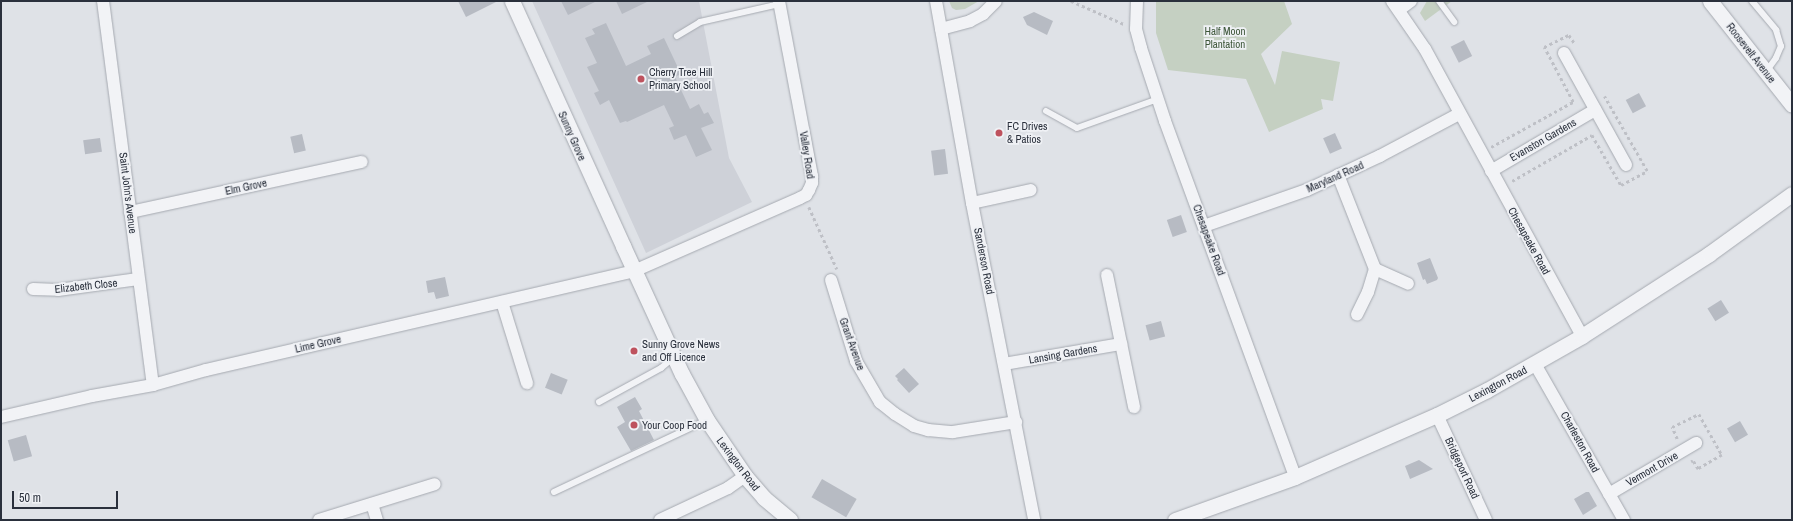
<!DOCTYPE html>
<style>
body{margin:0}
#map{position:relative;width:1793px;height:521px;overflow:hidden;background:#dfe2e7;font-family:"Archivo Narrow",sans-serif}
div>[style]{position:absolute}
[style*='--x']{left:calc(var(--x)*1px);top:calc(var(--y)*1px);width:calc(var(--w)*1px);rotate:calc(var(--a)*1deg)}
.built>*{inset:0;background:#ced1d8}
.green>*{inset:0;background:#c5d0c2}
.building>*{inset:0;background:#b7bbc3;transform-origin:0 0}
.path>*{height:2.5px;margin-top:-1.25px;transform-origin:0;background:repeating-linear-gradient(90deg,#bec0c6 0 3px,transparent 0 6px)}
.roads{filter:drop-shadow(0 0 1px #a5a9b0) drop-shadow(0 0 1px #a5a9b0)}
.service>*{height:6px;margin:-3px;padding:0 3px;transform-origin:3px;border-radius:3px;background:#f2f3f6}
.minor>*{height:12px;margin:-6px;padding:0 6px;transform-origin:6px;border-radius:6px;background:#f2f3f6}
.tertiary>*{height:15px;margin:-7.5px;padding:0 7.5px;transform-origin:7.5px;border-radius:7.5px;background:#f2f3f6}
.dots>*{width:11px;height:11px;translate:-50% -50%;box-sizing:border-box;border:2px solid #eff1f5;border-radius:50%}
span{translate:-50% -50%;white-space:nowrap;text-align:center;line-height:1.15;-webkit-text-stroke:3.5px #eff1f5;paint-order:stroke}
.park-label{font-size:11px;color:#3d5639}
.street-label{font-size:11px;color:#2a303c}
.poi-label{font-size:11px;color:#2a303c}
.left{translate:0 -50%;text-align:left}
.frame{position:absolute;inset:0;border:2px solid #2a303c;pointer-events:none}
.scale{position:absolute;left:12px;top:491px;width:106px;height:18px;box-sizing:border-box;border:2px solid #2a303c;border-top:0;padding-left:5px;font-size:12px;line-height:14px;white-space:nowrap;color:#2a303c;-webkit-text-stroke:3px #eff1f5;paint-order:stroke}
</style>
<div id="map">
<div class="built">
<div style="clip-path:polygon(532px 1px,699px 1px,729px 158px,752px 202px,646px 253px)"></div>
</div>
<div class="green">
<div style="clip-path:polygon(949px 1px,979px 1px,965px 9px,956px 10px,952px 8px)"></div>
<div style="clip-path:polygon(1156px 1px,1284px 1px,1292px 24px,1261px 54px,1275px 85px,1282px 51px,1340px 62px,1333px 101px,1321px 99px,1323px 109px,1269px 132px,1246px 79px,1168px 70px,1156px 33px)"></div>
<div style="clip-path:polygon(1427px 1px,1452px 1px,1425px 21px,1420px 13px)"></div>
</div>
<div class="building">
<div style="clip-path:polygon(458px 1px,498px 1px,466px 17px)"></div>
<div style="clip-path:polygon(561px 1px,597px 1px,568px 15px)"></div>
<div style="clip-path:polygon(616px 1px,649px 1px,622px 14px)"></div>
<div style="clip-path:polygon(1034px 12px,1053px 21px,1047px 35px,1027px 25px,1023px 17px)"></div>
<div style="clip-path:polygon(606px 23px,626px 66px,651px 54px,647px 46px,664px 38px,681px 74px,675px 77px,690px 109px,699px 104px,704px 114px,708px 112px,714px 123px,701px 128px,712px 150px,696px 157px,686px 135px,674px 140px,669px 128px,674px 126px,664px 105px,627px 122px,626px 121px,620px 123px,609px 100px,600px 105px,594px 93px,599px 91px,587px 67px,597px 63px,585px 38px,595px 34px,592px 29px)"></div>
<div style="left:1464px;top:40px;width:18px;height:15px;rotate:63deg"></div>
<div style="left:1639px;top:93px;width:15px;height:15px;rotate:62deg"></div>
<div style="left:1335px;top:133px;width:17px;height:13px;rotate:66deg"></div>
<div style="left:302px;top:134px;width:17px;height:12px;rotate:77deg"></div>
<div style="left:100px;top:138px;width:14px;height:17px;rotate:82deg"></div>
<div style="left:945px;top:149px;width:25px;height:14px;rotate:83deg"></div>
<div style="left:1181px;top:215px;width:18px;height:15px;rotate:71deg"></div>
<div style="clip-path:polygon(1430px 258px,1438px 278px,1437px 280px,1427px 284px,1425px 279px,1423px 280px,1417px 263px)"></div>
<div style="clip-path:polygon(445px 277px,449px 296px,436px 299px,434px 292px,428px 293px,426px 281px)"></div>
<div style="left:1721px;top:300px;width:15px;height:16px;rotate:58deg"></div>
<div style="left:1161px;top:321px;width:16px;height:16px;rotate:75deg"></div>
<div style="clip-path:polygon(904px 368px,919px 384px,909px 393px,897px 380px,898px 379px,895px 376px)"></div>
<div style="left:551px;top:373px;width:18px;height:16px;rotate:22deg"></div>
<div style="clip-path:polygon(635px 397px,642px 409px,639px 411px,654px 440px,631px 451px,617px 427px,625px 422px,617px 407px)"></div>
<div style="left:1740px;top:421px;width:16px;height:15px;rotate:60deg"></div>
<div style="left:26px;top:435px;width:22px;height:19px;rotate:74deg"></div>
<div style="clip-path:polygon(1419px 460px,1433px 469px,1410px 479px,1405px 466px)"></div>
<div style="left:822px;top:479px;width:40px;height:21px;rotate:30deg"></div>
<div style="clip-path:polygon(1586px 492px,1589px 492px,1597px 506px,1583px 515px,1574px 499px)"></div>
</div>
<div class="path">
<div style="--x:1071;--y:1;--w:58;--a:23.5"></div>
<div style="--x:1491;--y:147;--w:94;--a:-28.8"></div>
<div style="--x:1573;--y:102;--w:62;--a:-117.8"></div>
<div style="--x:1544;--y:47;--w:28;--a:-26"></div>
<div style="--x:1569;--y:35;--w:11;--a:56"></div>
<div style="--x:1512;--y:181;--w:92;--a:-29.9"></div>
<div style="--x:1592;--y:135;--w:58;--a:59.9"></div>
<div style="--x:1621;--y:185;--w:30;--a:-28"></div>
<div style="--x:1647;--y:171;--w:86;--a:-119.8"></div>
<div style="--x:809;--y:207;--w:68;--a:65.7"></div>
<div style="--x:1677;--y:439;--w:13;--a:-113"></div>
<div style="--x:1672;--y:427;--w:30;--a:-26"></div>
<div style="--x:1699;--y:414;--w:47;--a:60.7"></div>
<div style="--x:1722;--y:455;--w:28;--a:150"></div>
<div style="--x:1698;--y:469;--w:9;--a:-122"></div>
<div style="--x:1693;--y:461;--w:2;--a:153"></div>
</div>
<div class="roads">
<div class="service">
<div style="--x:1439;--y:1;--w:26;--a:54"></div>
<div style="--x:1752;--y:1;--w:38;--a:50"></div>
<div style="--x:1776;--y:30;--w:17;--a:73"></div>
<div style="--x:1781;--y:46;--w:13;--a:113"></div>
<div style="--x:1776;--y:58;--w:17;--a:126"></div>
<div style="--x:677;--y:36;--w:27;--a:-31"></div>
<div style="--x:700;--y:22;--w:81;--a:-12.8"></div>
<div style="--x:1046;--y:111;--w:35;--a:29"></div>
<div style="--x:1077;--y:128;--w:86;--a:-19.7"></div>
<div style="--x:599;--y:402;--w:71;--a:-28.7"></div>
<div style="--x:661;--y:368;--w:16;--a:-40"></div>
<div style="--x:554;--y:492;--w:169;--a:-25.2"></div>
</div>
<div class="minor">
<div style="--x:103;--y:1;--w:387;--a:82.6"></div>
<div style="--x:936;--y:1;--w:205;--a:79.9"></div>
<div style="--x:972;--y:203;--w:323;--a:78.9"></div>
<div style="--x:1137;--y:1;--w:28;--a:92"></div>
<div style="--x:1136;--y:29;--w:20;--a:75"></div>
<div style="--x:1141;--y:48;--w:77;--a:71.8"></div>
<div style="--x:1165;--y:121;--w:379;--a:69.9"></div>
<div style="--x:1392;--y:1;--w:58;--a:55.5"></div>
<div style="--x:1425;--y:49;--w:327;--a:61.3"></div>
<div style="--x:1399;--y:10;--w:15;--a:-37"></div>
<div style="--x:941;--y:29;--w:30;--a:-15"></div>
<div style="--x:970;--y:21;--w:15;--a:-28"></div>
<div style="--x:983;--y:14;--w:18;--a:-45"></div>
<div style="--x:1564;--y:53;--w:128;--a:61"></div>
<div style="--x:1491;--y:171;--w:121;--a:-30.4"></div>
<div style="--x:1338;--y:175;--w:101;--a:68.5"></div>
<div style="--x:1375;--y:269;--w:24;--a:107"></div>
<div style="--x:1368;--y:292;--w:25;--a:116"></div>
<div style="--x:972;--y:203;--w:60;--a:-12.4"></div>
<div style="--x:130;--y:212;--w:237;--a:-12.2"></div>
<div style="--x:1204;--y:226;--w:109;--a:-19.3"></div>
<div style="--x:1307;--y:190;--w:81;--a:-25"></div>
<div style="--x:1380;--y:156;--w:89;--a:-28"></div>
<div style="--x:1375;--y:269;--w:36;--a:24"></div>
<div style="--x:1107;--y:275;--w:135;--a:78.4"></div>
<div style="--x:831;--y:280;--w:85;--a:72.8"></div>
<div style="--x:856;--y:361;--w:48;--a:59.7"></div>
<div style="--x:880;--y:402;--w:19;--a:39"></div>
<div style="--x:895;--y:414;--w:22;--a:32"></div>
<div style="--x:914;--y:426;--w:15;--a:16"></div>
<div style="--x:928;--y:430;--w:25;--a:5"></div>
<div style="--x:953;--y:432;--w:64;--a:-9"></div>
<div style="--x:33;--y:289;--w:25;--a:2"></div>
<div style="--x:58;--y:290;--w:81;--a:-7.8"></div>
<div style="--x:502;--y:302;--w:85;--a:72.8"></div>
<div style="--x:1004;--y:364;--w:119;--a:-9.7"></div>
<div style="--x:1535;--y:364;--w:180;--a:60.3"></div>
<div style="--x:1437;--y:415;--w:116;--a:65"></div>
<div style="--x:1;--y:417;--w:93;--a:-13"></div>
<div style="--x:92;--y:396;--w:62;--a:-10.2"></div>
<div style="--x:153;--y:385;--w:55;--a:-15.8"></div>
<div style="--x:206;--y:370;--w:439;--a:-13"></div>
<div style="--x:634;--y:271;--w:181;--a:-23.7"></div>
<div style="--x:800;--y:198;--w:7;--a:-27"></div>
<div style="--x:806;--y:195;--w:6;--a:-59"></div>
<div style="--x:809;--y:190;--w:8;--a:-67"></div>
<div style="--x:812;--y:183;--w:7;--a:-90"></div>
<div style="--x:812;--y:176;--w:178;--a:-100.7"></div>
<div style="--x:1609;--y:494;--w:101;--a:-30.4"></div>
<div style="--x:372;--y:504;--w:17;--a:73"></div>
<div style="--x:319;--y:520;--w:121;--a:-17.2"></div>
<div style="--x:660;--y:520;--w:75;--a:-25.2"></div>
<div style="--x:728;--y:488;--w:21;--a:-35"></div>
</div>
<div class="tertiary">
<div style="--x:512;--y:1;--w:269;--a:65.6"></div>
<div style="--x:623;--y:246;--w:141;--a:65.3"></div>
<div style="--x:682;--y:374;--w:52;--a:61.5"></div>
<div style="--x:707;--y:420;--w:68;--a:55.8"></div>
<div style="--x:745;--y:476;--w:29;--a:49"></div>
<div style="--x:764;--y:498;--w:34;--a:40"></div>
<div style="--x:1710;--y:1;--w:132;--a:51.7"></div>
<div style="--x:1175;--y:520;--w:127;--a:-19.7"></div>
<div style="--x:1295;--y:477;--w:155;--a:-23.6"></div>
<div style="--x:1437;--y:415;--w:56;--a:-26.6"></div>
<div style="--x:1487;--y:390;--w:109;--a:-29.6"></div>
<div style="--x:1582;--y:336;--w:151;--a:-32.8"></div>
<div style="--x:1709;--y:254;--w:102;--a:-35.9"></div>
</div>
</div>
<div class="dots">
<div style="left:641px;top:79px;background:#be525e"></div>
<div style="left:999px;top:133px;background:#be525e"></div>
<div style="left:634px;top:351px;background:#be525e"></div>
<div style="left:634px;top:425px;background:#be525e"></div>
</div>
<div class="park-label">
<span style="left:1225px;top:38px">Half Moon<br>Plantation</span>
</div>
<div class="street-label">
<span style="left:1751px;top:53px;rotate:52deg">Roosevelt Avenue</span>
<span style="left:572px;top:136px;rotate:66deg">Sunny Grove</span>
<span style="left:1543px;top:140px;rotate:-30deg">Evanston Gardens</span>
<span style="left:807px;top:155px;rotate:81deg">Valley Road</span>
<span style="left:1335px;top:177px;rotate:-24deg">Maryland Road</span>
<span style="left:246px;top:187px;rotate:-12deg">Elm Grove</span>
<span style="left:128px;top:193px;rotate:83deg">Saint John's Avenue</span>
<span style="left:1209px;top:240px;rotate:70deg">Chesapeake Road</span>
<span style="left:1529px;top:241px;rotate:61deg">Chesapeake Road</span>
<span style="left:984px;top:261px;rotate:79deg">Sanderson Road</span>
<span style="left:86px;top:286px;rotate:-6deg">Elizabeth Close</span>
<span style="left:318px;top:344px;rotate:-13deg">Lime Grove</span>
<span style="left:852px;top:344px;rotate:70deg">Grant Avenue</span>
<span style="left:1063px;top:354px;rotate:-10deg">Lansing Gardens</span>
<span style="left:1498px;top:384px;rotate:-28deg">Lexington Road</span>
<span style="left:1580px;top:442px;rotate:61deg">Charleston Road</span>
<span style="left:738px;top:464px;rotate:53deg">Lexington Road</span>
<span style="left:1462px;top:468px;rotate:65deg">Bridgeport Road</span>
<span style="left:1652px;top:469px;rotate:-30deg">Vermont Drive</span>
</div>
<div class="poi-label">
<span class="left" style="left:649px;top:79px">Cherry Tree Hill<br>Primary School</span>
<span class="left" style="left:1007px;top:133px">FC Drives<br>&amp; Patios</span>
<span class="left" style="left:642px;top:351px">Sunny Grove News<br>and Off Licence</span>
<span class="left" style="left:642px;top:425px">Your Coop Food</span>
</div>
<div class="frame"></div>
<div class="scale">50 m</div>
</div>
